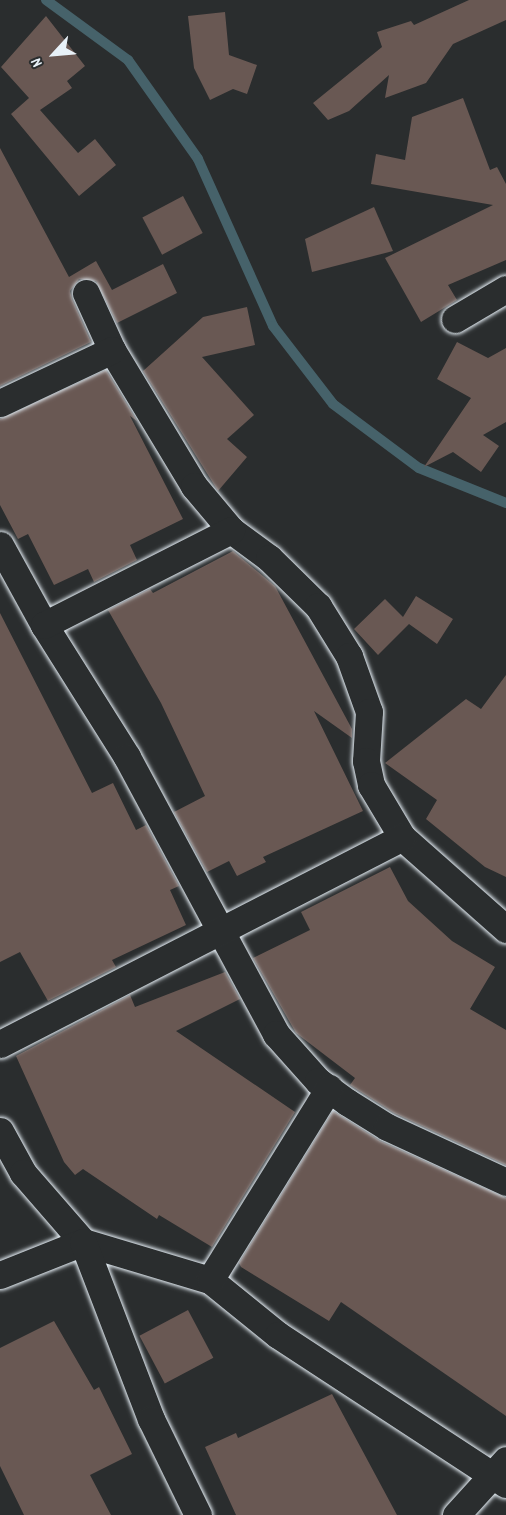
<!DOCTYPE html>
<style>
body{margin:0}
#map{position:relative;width:506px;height:1515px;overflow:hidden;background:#2a2d2e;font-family:Dekko,sans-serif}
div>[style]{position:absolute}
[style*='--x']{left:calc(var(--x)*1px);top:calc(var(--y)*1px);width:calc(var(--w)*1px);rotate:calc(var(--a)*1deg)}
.stream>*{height:10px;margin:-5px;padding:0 5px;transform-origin:5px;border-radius:5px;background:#46626a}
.building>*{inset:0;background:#695853;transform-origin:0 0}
.roads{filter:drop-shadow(0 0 2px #e8f1f8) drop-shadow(0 0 2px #e8f1f8)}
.street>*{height:27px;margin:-13.5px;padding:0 13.5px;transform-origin:13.5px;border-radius:13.5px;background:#2a2d2e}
span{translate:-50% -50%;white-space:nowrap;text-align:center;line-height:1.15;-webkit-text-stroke:4.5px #2a2d2e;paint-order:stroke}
.north{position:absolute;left:24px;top:24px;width:60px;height:60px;-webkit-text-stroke:4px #2a2d2e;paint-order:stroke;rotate:244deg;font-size:16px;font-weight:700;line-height:24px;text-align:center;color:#e8f1f8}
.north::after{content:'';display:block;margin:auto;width:21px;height:27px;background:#e8f1f8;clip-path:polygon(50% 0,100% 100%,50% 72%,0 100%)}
</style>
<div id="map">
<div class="stream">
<div style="--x:46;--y:0;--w:102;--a:36.2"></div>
<div style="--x:128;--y:60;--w:121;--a:54.7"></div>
<div style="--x:198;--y:159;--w:183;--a:65.8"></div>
<div style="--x:273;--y:326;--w:98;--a:52.4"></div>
<div style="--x:333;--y:404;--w:107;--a:36.7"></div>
<div style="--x:419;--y:468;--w:94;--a:21.9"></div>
</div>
<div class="building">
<div style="clip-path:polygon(469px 0,506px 0,506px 20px,453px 44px,426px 83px,385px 98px,389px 75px,349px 111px,328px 120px,313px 103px,382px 47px,377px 32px,411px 21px,414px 25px)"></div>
<div style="clip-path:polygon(225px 12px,229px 55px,257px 65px,247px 94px,233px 89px,210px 100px,194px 68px,188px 16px)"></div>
<div style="clip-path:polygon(46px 16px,85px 66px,67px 81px,72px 88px,40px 110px,78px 153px,95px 139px,116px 165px,79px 196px,11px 114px,29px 98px,1px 67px)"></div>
<div style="clip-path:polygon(463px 98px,490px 170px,497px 167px,506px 184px,506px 260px,448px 285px,457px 300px,421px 322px,385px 258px,493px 205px,371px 184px,376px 154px,405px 160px,412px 117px)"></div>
<div style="clip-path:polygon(0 148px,69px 277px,96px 261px,112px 290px,163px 264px,177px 293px,117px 323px,96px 281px,79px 279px,70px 291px,72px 299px,91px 342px,0 386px)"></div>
<div style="left:183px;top:196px;width:42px;height:46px;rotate:62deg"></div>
<div style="clip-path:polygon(374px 207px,393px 251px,312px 272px,305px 239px)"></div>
<div style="clip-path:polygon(247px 307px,255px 345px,202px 357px,254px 415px,227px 439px,247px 457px,218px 491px,143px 371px,203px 317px)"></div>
<div style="clip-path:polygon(457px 342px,488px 358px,506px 348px,506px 422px,483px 435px,499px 446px,481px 472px,453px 452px,424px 467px,471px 398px,437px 379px)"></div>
<div style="clip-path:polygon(106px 370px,137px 421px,130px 416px,183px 519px,130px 545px,137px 560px,94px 582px,88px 569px,54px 585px,28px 534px,18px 539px,0 505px,0 419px)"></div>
<div style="clip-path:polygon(233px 551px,275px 586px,352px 729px,352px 738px,314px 711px,363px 811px,263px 857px,266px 862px,237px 876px,229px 861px,207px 872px,174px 812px,205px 796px,161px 703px,108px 610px,150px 589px,153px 593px)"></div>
<div style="clip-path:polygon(416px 596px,453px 619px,437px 644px,409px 624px,378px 655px,354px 629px,385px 599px,403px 617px)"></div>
<div style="clip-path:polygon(0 613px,92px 793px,113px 783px,136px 830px,146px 825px,179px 886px,170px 890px,186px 925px,112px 960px,116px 967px,48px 1001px,20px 952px,0 962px)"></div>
<div style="clip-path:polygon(506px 675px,506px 877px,485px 867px,426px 819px,437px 800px,385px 763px,466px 699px,481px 709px)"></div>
<div style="clip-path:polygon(390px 867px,408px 901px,452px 941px,495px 967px,470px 1009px,506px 1030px,506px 1165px,394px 1113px,350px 1085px,355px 1078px,296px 1033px,253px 958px,310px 930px,301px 912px)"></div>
<div style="clip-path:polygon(225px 972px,240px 999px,176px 1031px,295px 1112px,212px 1247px,159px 1215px,157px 1219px,83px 1169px,75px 1175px,64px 1162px,16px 1056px,130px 995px,135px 1007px)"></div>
<div style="clip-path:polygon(333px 1111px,380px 1141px,506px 1198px,506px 1416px,341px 1302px,329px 1321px,241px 1267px,239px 1263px)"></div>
<div style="left:188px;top:1310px;width:54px;height:55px;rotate:62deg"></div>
<div style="clip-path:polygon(54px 1321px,94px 1390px,99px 1387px,132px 1454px,90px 1475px,111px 1515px,24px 1515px,0 1466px,0 1348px)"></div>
<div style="clip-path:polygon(332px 1394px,397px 1515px,236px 1515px,205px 1447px,236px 1433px,238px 1438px)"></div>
</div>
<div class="roads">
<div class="street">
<div style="--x:86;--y:293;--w:63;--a:65.5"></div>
<div style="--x:112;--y:350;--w:159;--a:58.9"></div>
<div style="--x:194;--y:486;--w:57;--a:49.9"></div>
<div style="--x:231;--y:530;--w:47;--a:36.4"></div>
<div style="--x:269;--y:558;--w:69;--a:44.4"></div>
<div style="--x:318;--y:606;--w:59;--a:58.2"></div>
<div style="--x:349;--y:656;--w:59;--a:70.3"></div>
<div style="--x:369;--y:712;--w:49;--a:93.5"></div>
<div style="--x:366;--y:761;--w:25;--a:78"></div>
<div style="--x:371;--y:785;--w:61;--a:59.2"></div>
<div style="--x:402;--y:837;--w:139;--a:41.5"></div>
<div style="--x:455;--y:319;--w:59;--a:-30.5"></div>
<div style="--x:0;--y:403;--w:124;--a:-25.3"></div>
<div style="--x:0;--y:545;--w:91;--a:61.2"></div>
<div style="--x:44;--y:625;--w:156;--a:57.8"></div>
<div style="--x:127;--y:757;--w:315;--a:61.7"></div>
<div style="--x:276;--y:1034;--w:63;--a:48.2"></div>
<div style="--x:318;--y:1081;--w:36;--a:36"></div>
<div style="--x:347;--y:1102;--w:47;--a:32"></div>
<div style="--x:387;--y:1127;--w:131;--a:24.8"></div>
<div style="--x:44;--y:625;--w:210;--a:-26.9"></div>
<div style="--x:0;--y:1044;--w:452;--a:-27.2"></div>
<div style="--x:0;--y:1131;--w:48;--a:61.3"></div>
<div style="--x:23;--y:1173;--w:91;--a:49"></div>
<div style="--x:83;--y:1242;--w:133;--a:16.7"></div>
<div style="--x:210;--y:1280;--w:87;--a:39"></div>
<div style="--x:278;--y:1335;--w:272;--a:33.2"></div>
<div style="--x:0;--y:1275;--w:89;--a:-21.7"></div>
<div style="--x:83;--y:1242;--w:190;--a:69"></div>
<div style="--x:151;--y:1419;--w:107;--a:63.9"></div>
<div style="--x:210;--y:1280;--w:226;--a:-58.2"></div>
<div style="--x:456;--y:1515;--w:74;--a:-47.7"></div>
</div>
</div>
<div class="north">N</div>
</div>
